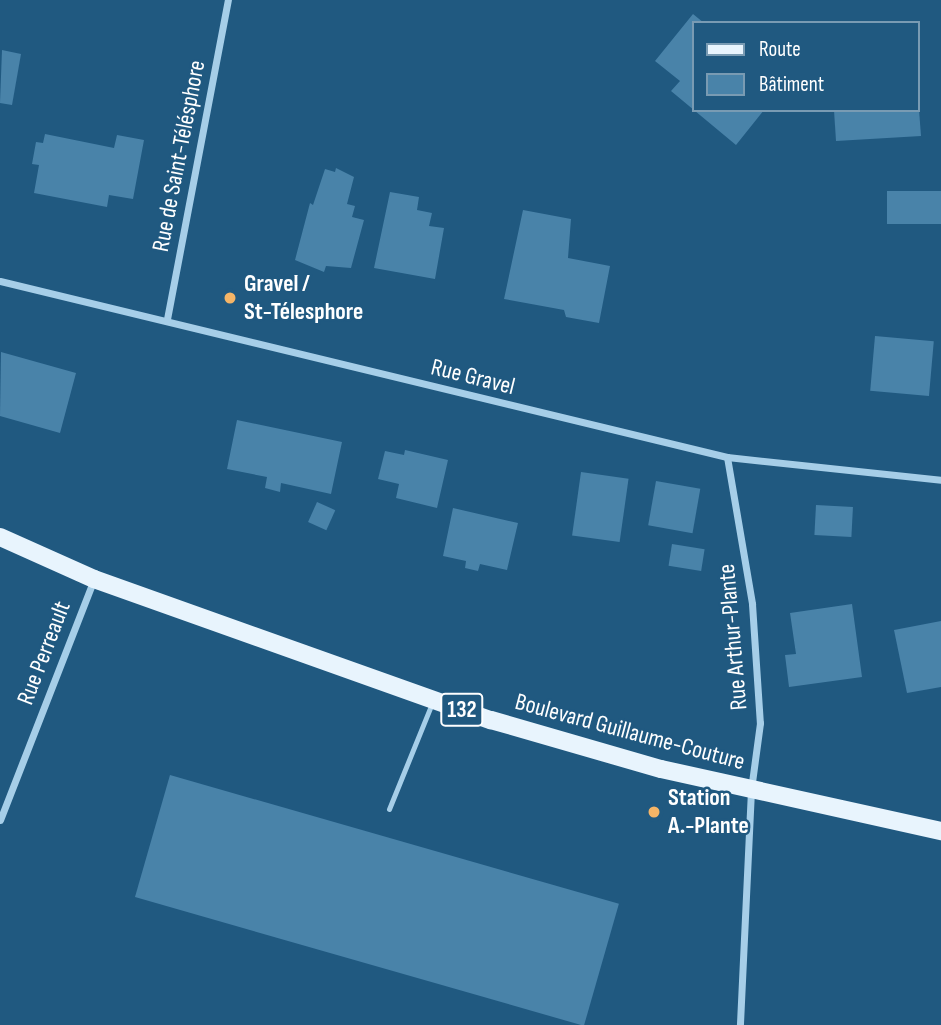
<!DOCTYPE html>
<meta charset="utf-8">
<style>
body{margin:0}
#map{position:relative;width:941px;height:1025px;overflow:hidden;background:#205980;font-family:"Sofia Sans Condensed",sans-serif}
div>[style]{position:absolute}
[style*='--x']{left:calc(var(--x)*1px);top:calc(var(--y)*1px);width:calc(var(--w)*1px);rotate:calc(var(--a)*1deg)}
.building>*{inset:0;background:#4983a9;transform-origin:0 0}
.service>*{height:5px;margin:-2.5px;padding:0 2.5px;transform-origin:2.5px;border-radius:2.5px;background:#a6cee8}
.minor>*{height:7px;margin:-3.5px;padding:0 3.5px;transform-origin:3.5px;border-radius:3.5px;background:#a6cee8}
.primary>*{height:18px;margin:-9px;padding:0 9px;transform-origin:9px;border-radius:9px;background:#e8f4fd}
.dots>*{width:19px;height:19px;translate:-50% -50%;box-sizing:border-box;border:4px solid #205980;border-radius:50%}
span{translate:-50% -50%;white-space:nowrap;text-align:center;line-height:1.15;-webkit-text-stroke:5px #205980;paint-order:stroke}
.shield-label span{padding:2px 5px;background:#205980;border:2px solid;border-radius:5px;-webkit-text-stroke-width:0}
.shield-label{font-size:23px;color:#fff;font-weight:700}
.street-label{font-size:24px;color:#fff}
.poi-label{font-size:24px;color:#fff;font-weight:700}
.left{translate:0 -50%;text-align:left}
.legend{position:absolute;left:692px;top:21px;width:228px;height:91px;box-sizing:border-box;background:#205980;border:2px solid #799bb3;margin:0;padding:9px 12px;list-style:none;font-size:21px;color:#fff}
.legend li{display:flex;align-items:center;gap:14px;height:35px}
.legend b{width:35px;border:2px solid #799bb3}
</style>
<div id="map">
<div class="building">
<div style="clip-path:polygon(693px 14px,704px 23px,694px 23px,694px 110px,764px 110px,736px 145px,671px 91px,680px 81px,655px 61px)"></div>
<div style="clip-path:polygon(2px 50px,21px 54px,12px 105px,0 103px)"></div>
<div style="clip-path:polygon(834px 110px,919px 110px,921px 136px,836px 141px)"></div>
<div style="clip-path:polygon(45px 134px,114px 148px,117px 135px,144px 140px,133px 199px,109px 195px,107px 207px,34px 193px,39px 165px,32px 164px,36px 142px,43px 143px)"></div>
<div style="clip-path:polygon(336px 168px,354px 177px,347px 204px,355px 206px,352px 217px,364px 220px,351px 268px,326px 266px,324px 272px,295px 260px,310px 203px,313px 205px,325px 169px,335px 172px)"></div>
<div style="left:941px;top:191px;width:33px;height:54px;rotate:90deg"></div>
<div style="clip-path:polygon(390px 192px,419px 197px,417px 210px,432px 213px,429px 226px,444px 228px,435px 279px,374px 268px)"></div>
<div style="clip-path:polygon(523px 210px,571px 219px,568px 258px,610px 266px,599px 323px,566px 317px,564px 310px,504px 299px)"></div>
<div style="left:875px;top:336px;width:59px;height:55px;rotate:5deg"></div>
<div style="clip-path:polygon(1px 352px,76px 373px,60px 433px,0 416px)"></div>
<div style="clip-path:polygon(237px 420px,342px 442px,331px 494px,281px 483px,280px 492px,265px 488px,267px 477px,227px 469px)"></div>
<div style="clip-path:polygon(405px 450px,448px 460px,437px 508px,396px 498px,399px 484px,378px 479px,385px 451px,404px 455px)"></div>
<div style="left:581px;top:472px;width:48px;height:64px;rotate:8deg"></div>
<div style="left:656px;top:481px;width:45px;height:45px;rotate:10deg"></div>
<div style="left:317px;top:502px;width:20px;height:22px;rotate:24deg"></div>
<div style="left:816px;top:505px;width:37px;height:30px;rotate:3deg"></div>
<div style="clip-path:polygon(453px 508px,518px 523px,507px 570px,480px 564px,478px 571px,465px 568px,466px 561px,443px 556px)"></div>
<div style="left:672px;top:544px;width:33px;height:22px;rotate:9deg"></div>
<div style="clip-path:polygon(852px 604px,862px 677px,789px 687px,785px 655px,796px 654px,790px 613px)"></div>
<div style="clip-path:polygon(941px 621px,941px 687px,907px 693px,894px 630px)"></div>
<div style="left:170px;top:775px;width:467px;height:127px;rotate:16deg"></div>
</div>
<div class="service">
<div style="--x:389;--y:809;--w:114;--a:-67.9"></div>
</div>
<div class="minor">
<div style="--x:0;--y:281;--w:748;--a:13.61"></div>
<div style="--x:727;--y:457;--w:215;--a:6.1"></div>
<div style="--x:167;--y:319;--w:325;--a:-79.2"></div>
<div style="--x:727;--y:457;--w:149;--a:80.3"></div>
<div style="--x:752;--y:604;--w:119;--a:86.2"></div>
<div style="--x:760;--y:723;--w:68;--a:97.7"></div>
<div style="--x:751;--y:790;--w:235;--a:92.7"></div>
<div style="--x:0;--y:820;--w:259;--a:-68.7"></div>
</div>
<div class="primary">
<div style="--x:0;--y:537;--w:103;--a:24.1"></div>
<div style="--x:94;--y:579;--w:421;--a:19.6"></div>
<div style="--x:491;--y:720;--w:177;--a:16.1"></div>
<div style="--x:661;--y:769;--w:287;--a:12.5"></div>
</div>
<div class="dots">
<div style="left:230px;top:298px;background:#f5b567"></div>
<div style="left:654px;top:812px;background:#f5b567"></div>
</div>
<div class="shield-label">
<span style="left:462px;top:710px">132</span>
</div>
<div class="street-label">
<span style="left:179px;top:156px;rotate:-79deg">Rue de Saint-Télésphore</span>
<span style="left:473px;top:377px;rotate:14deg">Rue Gravel</span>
<span style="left:733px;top:637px;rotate:-95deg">Rue Arthur-Plante</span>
<span style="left:44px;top:653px;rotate:-69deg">Rue Perreault</span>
<span style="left:630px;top:732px;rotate:15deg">Boulevard Guillaume-Couture</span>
</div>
<div class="poi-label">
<span class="left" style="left:244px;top:298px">Gravel /<br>St-Télesphore</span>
<span class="left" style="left:668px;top:812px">Station<br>A.-Plante</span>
</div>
<ul class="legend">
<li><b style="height:9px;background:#e8f4fd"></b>Route</li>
<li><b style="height:19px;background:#4983a9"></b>Bâtiment</li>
</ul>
</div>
